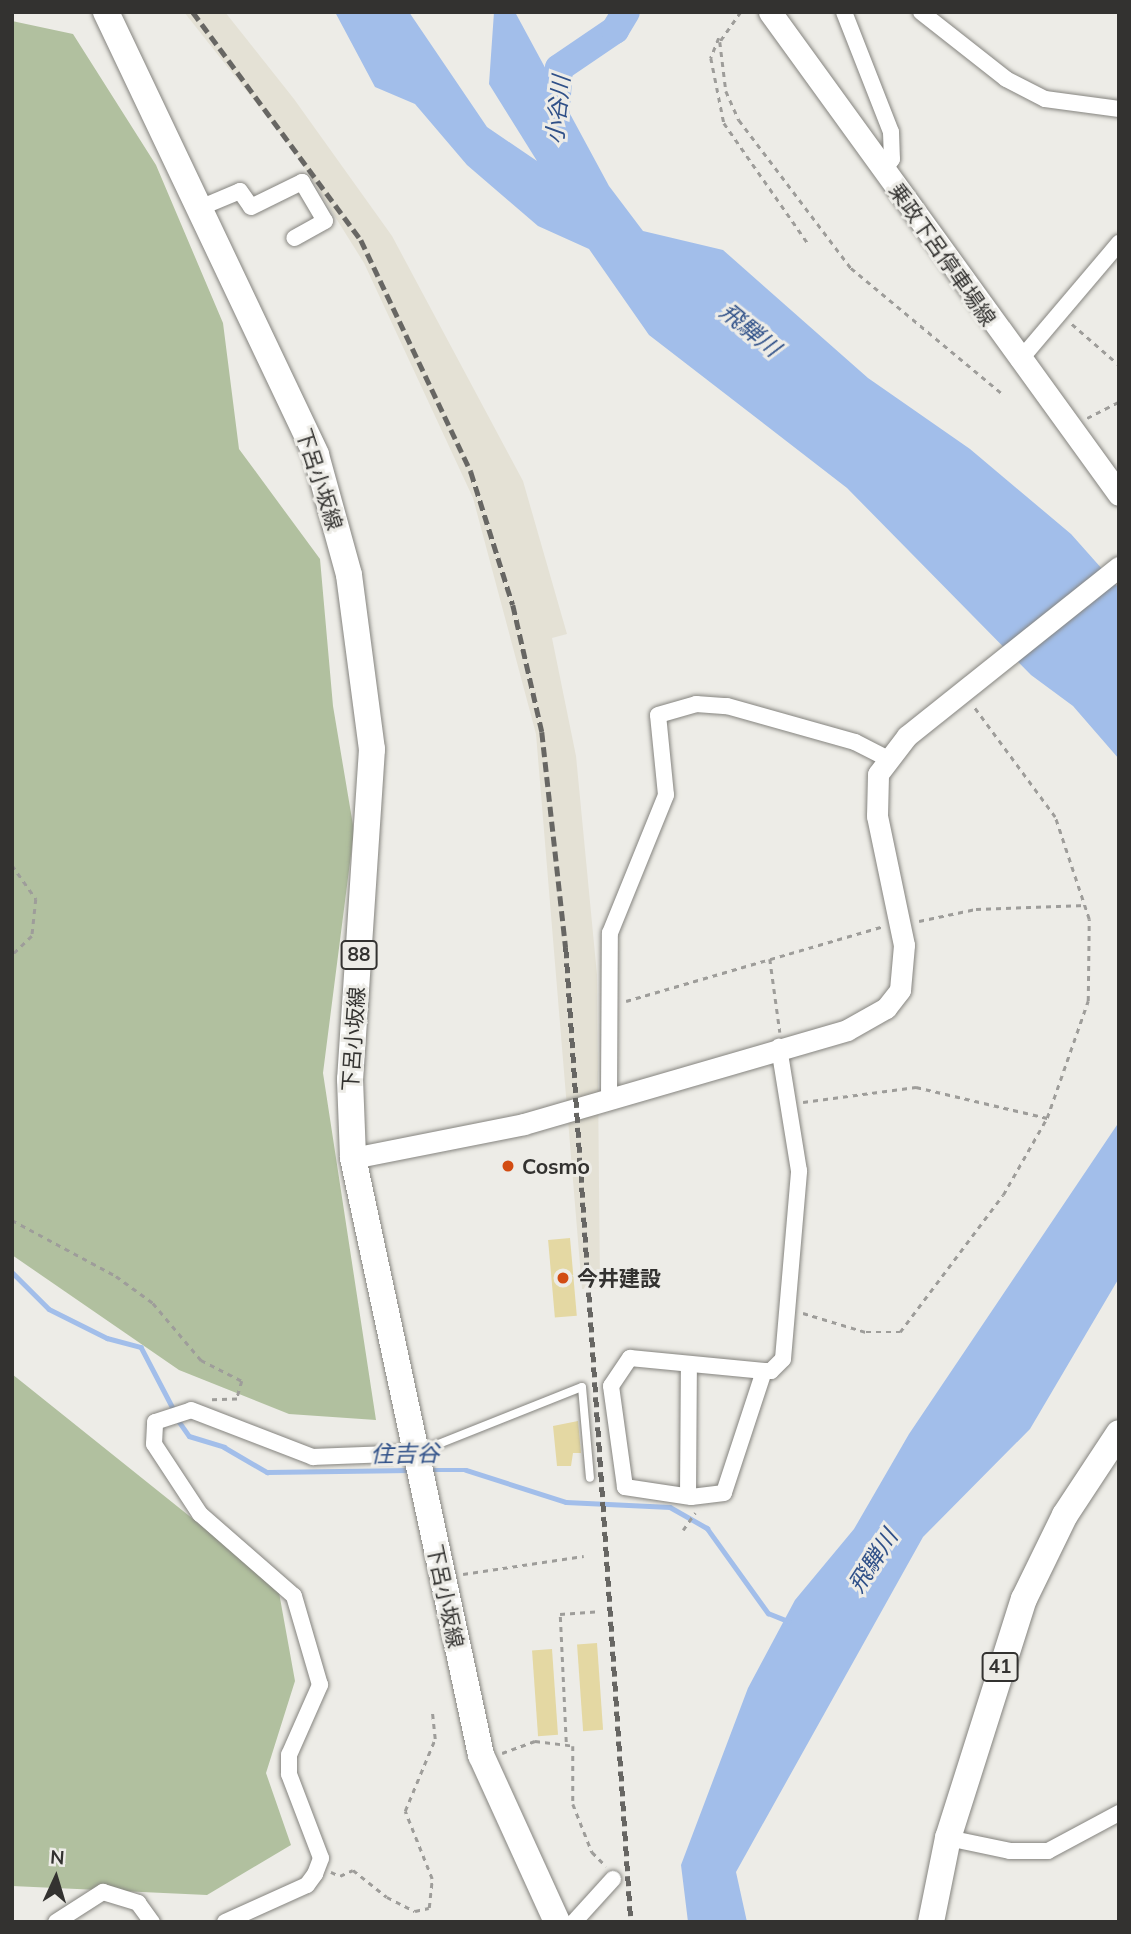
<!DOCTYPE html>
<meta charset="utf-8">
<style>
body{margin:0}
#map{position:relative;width:1131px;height:1934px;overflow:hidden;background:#edece7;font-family:Mulish,"Noto Sans JP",sans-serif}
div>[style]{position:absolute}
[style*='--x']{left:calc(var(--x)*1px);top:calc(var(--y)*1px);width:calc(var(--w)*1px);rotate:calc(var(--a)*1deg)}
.built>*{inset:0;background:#e4e1d5}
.green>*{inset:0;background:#b1c09f}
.water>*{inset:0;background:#a2beea}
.stream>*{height:4.5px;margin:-2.25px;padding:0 2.25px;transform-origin:2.25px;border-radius:2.25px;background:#a2beea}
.river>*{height:28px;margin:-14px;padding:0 14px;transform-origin:14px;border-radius:14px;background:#a2beea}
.building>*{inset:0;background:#e4d8a3;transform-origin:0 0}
.path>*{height:2.5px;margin-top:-1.25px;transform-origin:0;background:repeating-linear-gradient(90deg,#9e9d9a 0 5px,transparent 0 10px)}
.roads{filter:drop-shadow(0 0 2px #85847f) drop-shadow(0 0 2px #85847f)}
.service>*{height:8px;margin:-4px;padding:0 4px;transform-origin:4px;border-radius:4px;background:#fff}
.minor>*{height:16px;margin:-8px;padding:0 8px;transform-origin:8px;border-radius:8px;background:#fff}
.tertiary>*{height:21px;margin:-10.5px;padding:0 10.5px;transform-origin:10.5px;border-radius:10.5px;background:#fff}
.secondary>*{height:23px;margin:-11.5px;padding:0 11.5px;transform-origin:11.5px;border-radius:11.5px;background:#fff}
.primary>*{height:26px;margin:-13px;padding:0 13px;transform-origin:13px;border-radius:13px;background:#fff}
.trunk>*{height:26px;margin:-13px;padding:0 13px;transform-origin:13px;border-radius:13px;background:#fff}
.rail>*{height:4.5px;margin-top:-2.25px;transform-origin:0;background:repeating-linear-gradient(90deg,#676663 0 10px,transparent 0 15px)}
.dots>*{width:19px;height:19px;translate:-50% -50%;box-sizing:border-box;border:4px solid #edece7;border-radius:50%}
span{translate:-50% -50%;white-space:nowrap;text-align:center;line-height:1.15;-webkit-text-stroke:6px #edece7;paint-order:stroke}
.shield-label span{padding:2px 5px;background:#edece7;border:2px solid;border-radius:5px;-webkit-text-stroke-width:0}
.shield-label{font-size:19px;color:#333230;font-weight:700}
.street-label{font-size:21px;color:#333230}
.poi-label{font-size:21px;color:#333230;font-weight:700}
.left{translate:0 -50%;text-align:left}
.water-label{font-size:23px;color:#2f5088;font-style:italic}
.frame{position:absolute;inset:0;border:14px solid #333230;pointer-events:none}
.north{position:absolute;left:21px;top:1843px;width:70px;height:70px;-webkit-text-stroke:5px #edece7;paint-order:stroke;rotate:4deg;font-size:19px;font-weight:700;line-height:28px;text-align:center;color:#333230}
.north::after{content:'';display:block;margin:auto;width:24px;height:32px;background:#333230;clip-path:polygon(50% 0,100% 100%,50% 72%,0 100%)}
</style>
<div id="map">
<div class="built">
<div style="clip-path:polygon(184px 12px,225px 12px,294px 99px,392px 236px,523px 481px,567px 634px,552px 638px,576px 756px,597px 975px,600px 1288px,582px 1289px,536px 734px,473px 498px,364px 263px,294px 151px)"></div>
</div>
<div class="green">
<div style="clip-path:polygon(12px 21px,73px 34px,156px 165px,223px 323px,239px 449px,320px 559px,333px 706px,354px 831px,323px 1073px,376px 1420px,289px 1414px,179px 1370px,12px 1255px)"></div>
<div style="clip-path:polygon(12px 1374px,278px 1587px,295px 1681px,266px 1773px,291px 1845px,207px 1895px,12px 1886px)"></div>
</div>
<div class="water">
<div style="clip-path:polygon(335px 12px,409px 12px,487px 127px,537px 161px,489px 84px,494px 12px,515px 12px,609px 186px,643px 231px,723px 250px,868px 378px,970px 449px,1071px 534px,1119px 588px,1119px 759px,1073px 706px,1031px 675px,847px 488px,649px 335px,589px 249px,538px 226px,467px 165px,415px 104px,375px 87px)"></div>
<div style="clip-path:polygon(1119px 1122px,1119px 1278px,1030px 1429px,923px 1537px,736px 1872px,747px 1922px,688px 1922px,681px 1865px,748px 1688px,795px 1600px,854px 1529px,909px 1434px)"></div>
</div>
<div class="stream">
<div style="--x:12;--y:1272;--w:52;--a:45"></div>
<div style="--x:49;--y:1309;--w:65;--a:26.6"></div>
<div style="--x:107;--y:1338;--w:35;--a:15"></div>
<div style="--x:141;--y:1347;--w:73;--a:62.4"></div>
<div style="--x:178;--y:1420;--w:19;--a:55"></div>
<div style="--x:189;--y:1436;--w:37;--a:17"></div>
<div style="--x:224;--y:1447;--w:50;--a:30.2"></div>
<div style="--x:267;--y:1472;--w:144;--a:-0.8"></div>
<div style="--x:430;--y:1470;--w:36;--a:0"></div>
<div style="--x:466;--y:1470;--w:105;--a:17.7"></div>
<div style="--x:566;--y:1502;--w:104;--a:2.8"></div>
<div style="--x:670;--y:1507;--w:43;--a:29.6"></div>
<div style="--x:707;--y:1528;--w:105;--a:54.3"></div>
<div style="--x:768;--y:1613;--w:22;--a:22"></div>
</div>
<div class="river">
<div style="--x:555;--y:121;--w:53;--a:-85.7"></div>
<div style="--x:559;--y:68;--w:68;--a:-34.2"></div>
<div style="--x:615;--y:30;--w:21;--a:-59"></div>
</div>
<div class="building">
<div style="left:570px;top:1238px;width:78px;height:22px;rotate:85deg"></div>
<div style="clip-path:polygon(578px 1421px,581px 1453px,573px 1453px,571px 1466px,557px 1466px,553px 1426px)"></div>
<div style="left:597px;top:1643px;width:87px;height:20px;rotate:86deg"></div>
<div style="left:552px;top:1649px;width:86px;height:20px;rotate:86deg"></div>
</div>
<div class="path">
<div style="--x:741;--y:12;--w:37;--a:125"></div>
<div style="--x:720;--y:42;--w:49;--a:83"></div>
<div style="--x:726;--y:91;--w:32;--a:66"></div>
<div style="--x:739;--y:120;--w:186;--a:52.9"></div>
<div style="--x:851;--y:268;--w:197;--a:39.7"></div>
<div style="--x:719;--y:38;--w:22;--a:112"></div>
<div style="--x:711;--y:58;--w:66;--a:78.7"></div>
<div style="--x:724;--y:123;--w:149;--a:55.1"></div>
<div style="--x:1072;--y:324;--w:62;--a:41.1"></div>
<div style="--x:1087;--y:418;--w:36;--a:-27"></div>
<div style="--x:12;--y:865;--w:42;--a:54.8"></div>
<div style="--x:36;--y:899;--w:37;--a:96"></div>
<div style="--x:32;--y:936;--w:28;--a:136"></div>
<div style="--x:919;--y:921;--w:58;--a:-11.9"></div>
<div style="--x:976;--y:909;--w:110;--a:-2.1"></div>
<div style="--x:770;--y:959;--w:74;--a:82.2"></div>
<div style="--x:626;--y:1001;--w:266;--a:-16.2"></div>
<div style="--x:803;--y:1102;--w:114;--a:-7.6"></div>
<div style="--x:916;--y:1087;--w:135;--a:13.3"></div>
<div style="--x:1047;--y:1118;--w:124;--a:-70.7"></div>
<div style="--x:1088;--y:1001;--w:82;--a:-89.3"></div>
<div style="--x:1089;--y:919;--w:108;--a:-108.4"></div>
<div style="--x:1055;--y:817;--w:137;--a:-126.4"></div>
<div style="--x:12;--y:1220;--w:118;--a:28.3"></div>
<div style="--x:116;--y:1276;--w:46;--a:36.1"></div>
<div style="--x:153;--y:1303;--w:75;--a:49.9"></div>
<div style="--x:201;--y:1360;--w:46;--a:27.1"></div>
<div style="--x:242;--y:1381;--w:19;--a:106"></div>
<div style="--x:237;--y:1399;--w:25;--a:178"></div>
<div style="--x:803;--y:1313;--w:66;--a:16.8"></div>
<div style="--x:866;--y:1332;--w:34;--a:0"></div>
<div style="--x:900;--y:1332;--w:171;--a:-53.1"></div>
<div style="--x:1003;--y:1195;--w:89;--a:-60.3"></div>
<div style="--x:683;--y:1530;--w:21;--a:-55"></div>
<div style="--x:463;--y:1574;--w:122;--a:-8.5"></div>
<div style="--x:566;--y:1742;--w:128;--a:-92.7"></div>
<div style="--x:560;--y:1614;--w:39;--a:-4"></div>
<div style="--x:502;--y:1753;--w:35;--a:-20"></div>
<div style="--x:535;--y:1741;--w:38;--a:7"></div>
<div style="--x:573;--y:1746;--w:58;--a:90"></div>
<div style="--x:573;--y:1804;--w:52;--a:68.4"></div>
<div style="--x:592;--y:1852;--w:20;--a:45"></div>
<div style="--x:331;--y:1872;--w:10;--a:24"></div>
<div style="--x:340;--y:1876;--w:14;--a:-25"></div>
<div style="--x:353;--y:1870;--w:43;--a:38.5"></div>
<div style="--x:387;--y:1897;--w:31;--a:27"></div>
<div style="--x:415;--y:1911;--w:14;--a:-12"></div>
<div style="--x:429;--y:1908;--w:29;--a:-84"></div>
<div style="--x:432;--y:1879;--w:73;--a:-111.7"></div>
<div style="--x:405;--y:1811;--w:78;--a:-67.4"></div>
<div style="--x:435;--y:1739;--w:27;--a:-96"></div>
</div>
<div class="roads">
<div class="service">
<div style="--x:421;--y:1451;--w:173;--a:-21.7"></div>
<div style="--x:582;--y:1387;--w:91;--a:85"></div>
</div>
<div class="minor">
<div style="--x:844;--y:12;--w:129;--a:68.6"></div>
<div style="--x:891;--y:132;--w:27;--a:88"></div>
<div style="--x:892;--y:159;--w:14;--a:126"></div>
<div style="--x:921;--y:12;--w:108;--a:38.2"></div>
<div style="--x:1006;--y:79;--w:44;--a:27.1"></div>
<div style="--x:1045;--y:99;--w:75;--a:7.7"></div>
<div style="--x:202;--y:207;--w:41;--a:-22.8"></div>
<div style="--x:240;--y:191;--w:19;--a:55"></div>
<div style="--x:251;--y:207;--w:57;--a:-26.1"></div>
<div style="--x:302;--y:182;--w:45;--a:59.5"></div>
<div style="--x:325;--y:221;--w:35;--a:151"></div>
<div style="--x:1019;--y:361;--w:155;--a:-49.7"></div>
<div style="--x:609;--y:1098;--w:165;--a:-89.7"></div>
<div style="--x:610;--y:933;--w:149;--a:-67.9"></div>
<div style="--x:666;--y:795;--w:80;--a:-95.7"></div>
<div style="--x:658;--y:715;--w:40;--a:-16"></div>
<div style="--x:696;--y:704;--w:31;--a:4"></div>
<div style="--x:727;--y:706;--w:133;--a:15.7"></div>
<div style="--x:855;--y:742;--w:36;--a:27"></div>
<div style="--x:764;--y:1371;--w:128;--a:108.2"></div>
<div style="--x:724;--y:1493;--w:33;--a:173"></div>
<div style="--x:691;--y:1497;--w:67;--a:-171.4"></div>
<div style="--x:625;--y:1487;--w:102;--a:-97.9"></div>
<div style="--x:611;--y:1386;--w:34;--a:-56"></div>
<div style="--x:630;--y:1358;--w:135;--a:5.5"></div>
<div style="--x:764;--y:1371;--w:7;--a:0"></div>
<div style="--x:771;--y:1371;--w:17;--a:-45"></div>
<div style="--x:783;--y:1359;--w:189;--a:-85.1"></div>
<div style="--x:799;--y:1171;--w:126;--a:-99.2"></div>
<div style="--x:688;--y:1496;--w:132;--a:-89.6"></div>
<div style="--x:948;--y:1838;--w:63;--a:11.8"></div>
<div style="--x:1010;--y:1851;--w:38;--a:0"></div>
<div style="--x:1048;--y:1851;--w:81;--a:-28.2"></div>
<div style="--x:56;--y:1922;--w:56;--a:-32.6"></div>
<div style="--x:103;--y:1892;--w:37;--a:17"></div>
<div style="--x:138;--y:1903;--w:24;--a:54"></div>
<div style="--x:225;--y:1922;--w:90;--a:-24.3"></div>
<div style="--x:307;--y:1885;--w:14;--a:-54"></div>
<div style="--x:315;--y:1874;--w:17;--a:-69"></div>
<div style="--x:321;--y:1858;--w:90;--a:-110.9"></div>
<div style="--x:289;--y:1774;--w:19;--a:-90"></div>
<div style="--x:289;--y:1755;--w:77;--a:-66.1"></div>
<div style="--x:320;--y:1685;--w:93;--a:-106.3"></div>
<div style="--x:294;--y:1596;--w:125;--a:-138.9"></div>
<div style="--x:200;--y:1514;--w:84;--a:-123.3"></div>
<div style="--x:154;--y:1444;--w:22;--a:-87"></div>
<div style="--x:155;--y:1422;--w:38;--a:-18"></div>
<div style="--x:191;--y:1410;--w:131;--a:21.1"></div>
<div style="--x:313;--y:1457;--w:102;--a:-2.2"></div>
<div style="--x:574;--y:1922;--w:58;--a:-47.8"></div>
</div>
<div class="tertiary">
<div style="--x:353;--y:1158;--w:174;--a:-11.2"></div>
<div style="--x:524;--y:1124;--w:336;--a:-16.2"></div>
<div style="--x:847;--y:1030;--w:45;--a:-29.4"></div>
<div style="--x:886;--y:1008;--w:23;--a:-52"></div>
<div style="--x:900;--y:990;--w:45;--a:-84.9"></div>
<div style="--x:904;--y:945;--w:132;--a:-101.8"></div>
<div style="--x:877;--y:816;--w:42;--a:-88.6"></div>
<div style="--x:878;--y:774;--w:48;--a:-52.7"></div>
<div style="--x:907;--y:736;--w:271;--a:-38.6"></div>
</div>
<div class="secondary">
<div style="--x:770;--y:12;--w:595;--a:54.09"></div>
</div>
<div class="primary">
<div style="--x:106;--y:12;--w:490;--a:64.6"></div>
<div style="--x:316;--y:455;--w:124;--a:74.6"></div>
<div style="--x:349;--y:575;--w:176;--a:82.5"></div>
<div style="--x:372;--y:749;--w:331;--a:93.8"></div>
<div style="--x:350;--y:1079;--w:79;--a:87.8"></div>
<div style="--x:353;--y:1158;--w:611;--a:77.9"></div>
<div style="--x:481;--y:1755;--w:183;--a:65.5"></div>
</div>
<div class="trunk">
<div style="--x:931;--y:1922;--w:86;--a:-78.6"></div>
<div style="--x:948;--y:1838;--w:251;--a:-72.4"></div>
<div style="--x:1024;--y:1599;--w:93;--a:-64"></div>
<div style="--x:1065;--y:1515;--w:98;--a:-56.6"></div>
</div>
</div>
<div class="rail">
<div style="--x:193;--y:12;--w:283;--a:53.6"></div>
<div style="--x:361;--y:240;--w:257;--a:64.6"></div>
<div style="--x:471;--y:472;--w:139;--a:72.5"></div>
<div style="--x:513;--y:605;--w:130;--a:77.1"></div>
<div style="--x:542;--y:732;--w:217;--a:83.7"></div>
<div style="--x:566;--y:948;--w:976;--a:86.18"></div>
</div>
<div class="dots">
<div style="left:508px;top:1166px;background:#d24c12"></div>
<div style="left:563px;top:1278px;background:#d24c12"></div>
</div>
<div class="shield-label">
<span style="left:359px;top:955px">88</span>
<span style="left:1000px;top:1667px">41</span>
</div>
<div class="street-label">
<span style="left:943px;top:254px;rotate:55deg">乗政下呂停車場線</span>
<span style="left:320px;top:479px;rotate:72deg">下呂小坂線</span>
<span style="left:353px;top:1039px;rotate:-86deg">下呂小坂線</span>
<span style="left:446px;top:1596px;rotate:78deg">下呂小坂線</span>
</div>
<div class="poi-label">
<span class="left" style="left:522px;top:1166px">Cosmo</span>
<span class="left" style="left:577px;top:1278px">今井建設</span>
</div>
<div class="water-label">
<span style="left:558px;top:110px;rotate:-84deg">小谷川</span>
<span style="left:750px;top:330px;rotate:39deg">飛騨川</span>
<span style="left:405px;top:1454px;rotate:-1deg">住吉谷</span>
<span style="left:873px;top:1561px;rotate:-57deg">飛騨川</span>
</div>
<div class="frame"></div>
<div class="north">N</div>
</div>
